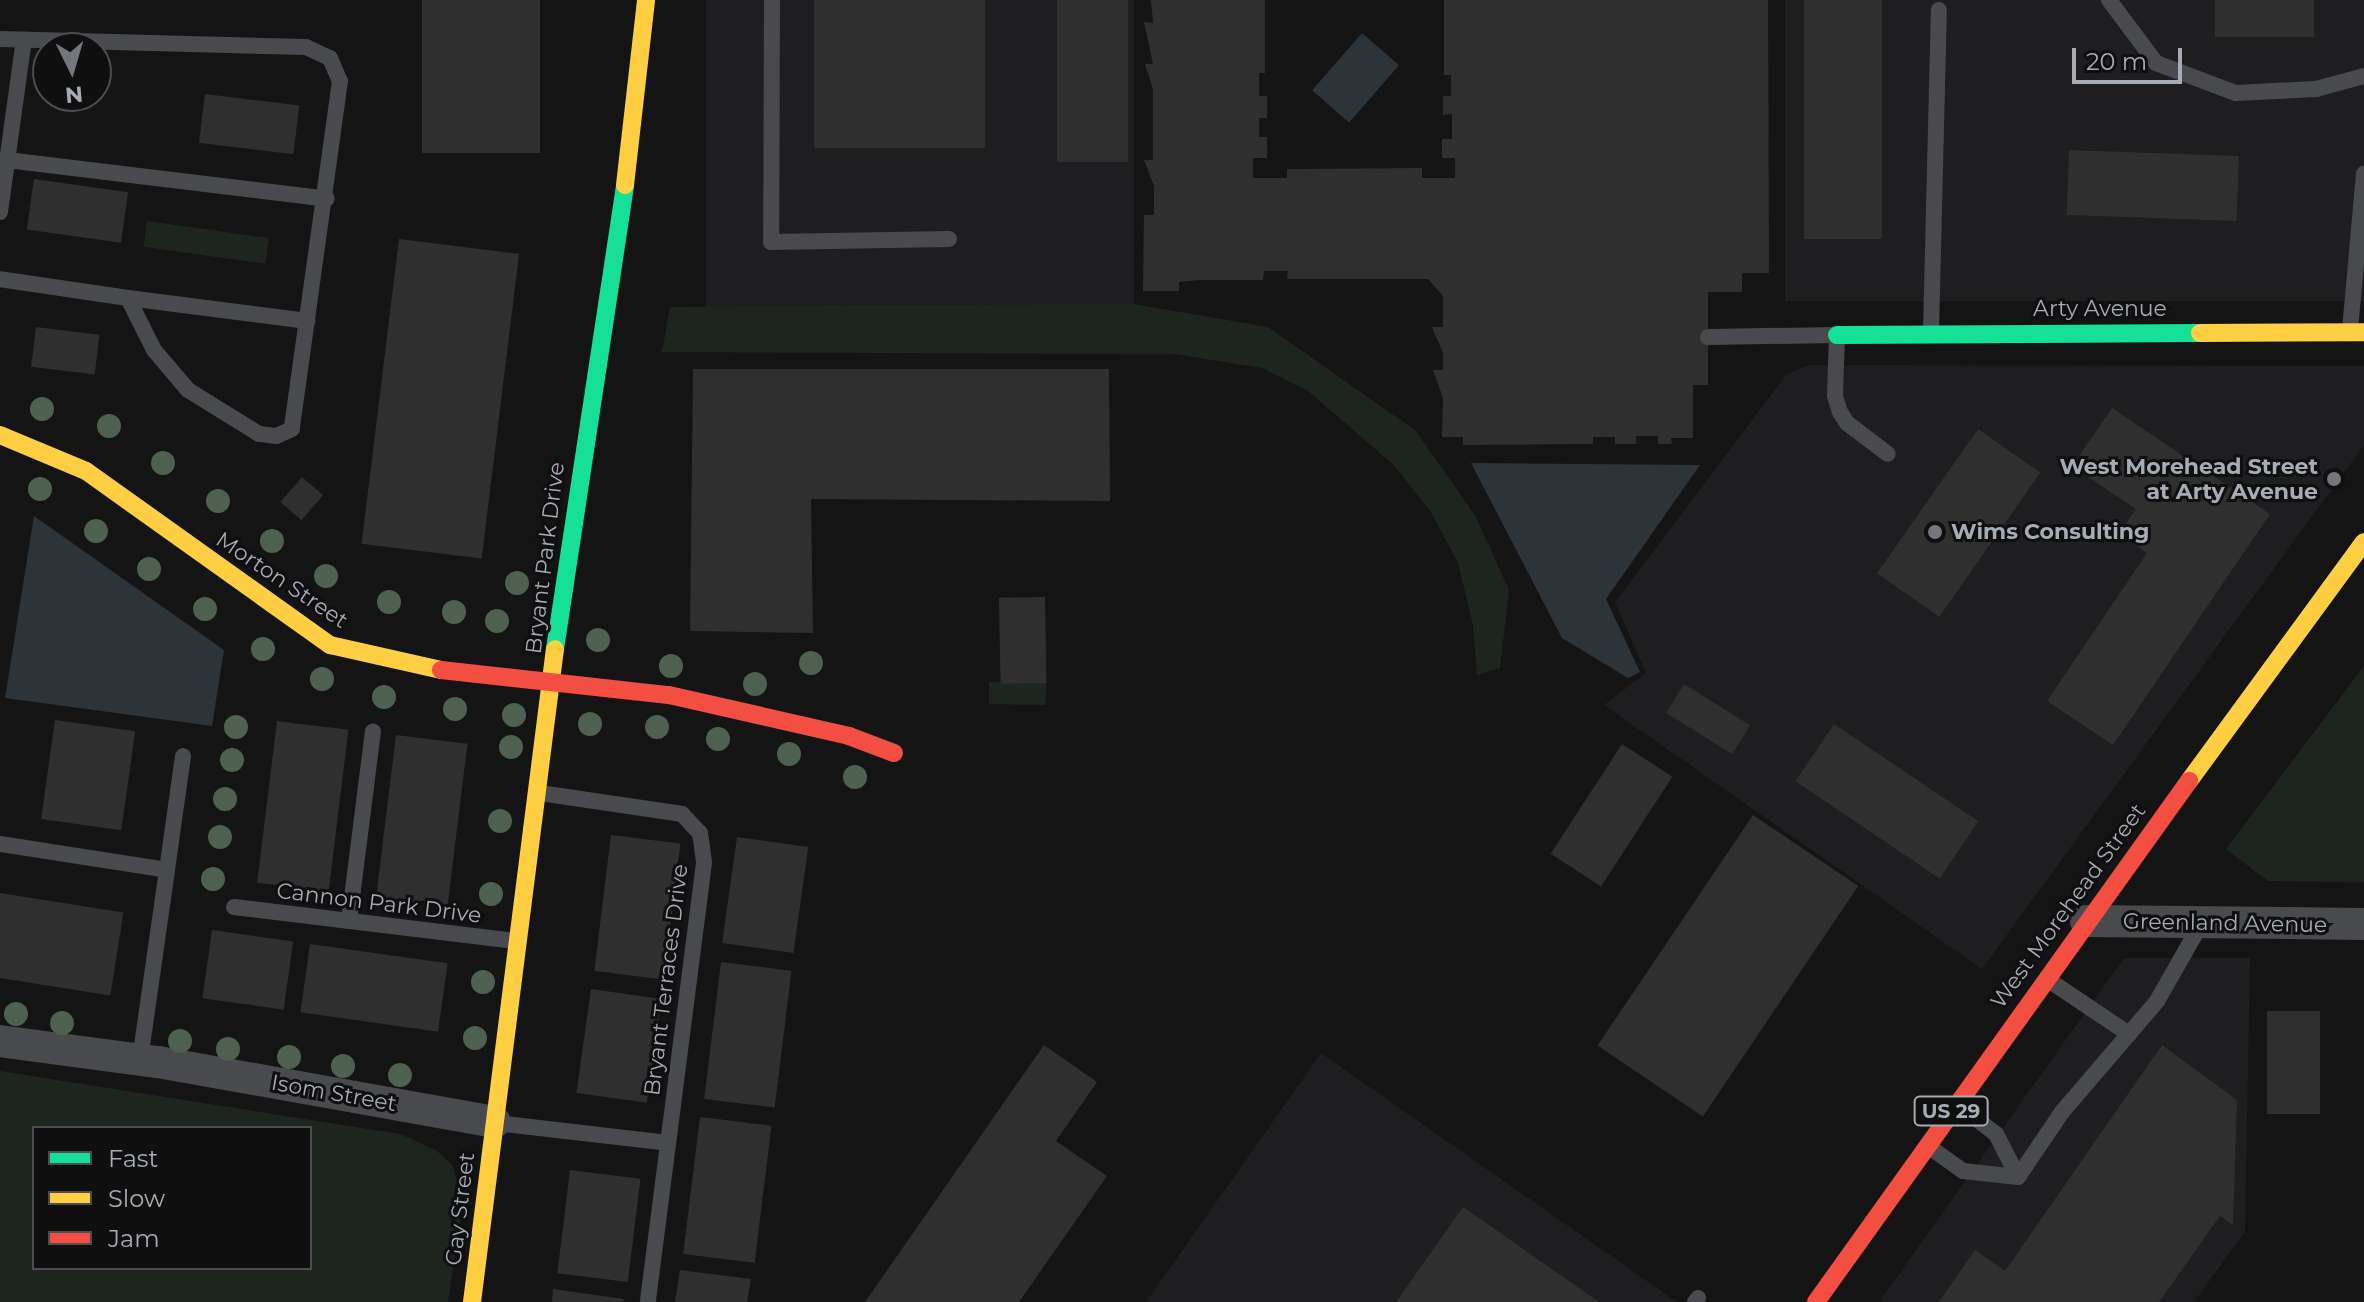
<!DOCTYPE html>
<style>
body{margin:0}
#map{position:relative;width:2364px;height:1302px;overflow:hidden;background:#141415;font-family:Montserrat,sans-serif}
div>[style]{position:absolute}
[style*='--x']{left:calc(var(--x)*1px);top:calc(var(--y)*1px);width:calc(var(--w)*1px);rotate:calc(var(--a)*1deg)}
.built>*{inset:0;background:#1e1e20;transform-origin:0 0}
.green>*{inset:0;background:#1e251f;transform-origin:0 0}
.water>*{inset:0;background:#2c3339;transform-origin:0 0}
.building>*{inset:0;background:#2f2f30;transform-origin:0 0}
.lane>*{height:16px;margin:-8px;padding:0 8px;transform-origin:8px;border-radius:8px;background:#494a4d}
.street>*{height:32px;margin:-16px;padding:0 16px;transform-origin:16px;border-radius:16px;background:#494a4d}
.fast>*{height:18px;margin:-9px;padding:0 9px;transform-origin:9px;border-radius:9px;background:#16e098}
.slow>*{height:18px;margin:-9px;padding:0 9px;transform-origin:9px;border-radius:9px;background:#ffcf43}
.jam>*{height:18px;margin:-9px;padding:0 9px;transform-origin:9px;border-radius:9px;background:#f24e42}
.trees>*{width:24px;height:24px;margin:-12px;border-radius:50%;background:#4e604f}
.dots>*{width:22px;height:22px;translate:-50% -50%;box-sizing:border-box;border:4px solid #0f0f10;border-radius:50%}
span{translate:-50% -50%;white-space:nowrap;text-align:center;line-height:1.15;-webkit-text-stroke:6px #0f0f10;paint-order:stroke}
.shield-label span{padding:2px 6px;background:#0f0f10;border:2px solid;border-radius:6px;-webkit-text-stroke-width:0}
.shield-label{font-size:20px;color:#a6abb5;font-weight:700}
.street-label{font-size:22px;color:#a6abb5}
.poi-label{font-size:22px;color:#a6abb5;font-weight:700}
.right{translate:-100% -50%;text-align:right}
.left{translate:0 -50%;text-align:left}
.legend{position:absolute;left:32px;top:1126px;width:280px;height:144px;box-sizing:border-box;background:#0f0f10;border:2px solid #4b4d52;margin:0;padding:10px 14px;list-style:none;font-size:24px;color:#a6abb5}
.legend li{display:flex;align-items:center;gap:16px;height:40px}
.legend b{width:40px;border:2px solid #4b4d52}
.north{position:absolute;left:32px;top:32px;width:80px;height:80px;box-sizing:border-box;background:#0f0f10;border:2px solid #4b4d52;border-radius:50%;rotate:175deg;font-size:22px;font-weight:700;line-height:32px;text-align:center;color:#a6abb5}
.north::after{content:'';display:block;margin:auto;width:28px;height:36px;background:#73767d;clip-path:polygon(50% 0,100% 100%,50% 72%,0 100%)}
.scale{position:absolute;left:2072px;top:48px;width:110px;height:36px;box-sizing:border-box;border:4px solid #a6abb5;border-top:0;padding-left:10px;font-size:24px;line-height:28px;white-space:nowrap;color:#a6abb5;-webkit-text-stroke:6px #0f0f10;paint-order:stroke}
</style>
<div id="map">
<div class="built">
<div style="left:706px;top:0;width:428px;height:309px"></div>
<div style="left:1785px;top:0;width:579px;height:301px"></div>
<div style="clip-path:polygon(1810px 365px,2364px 366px,2364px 445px,1982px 969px,1604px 705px,1646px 673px,1615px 602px,1787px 374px)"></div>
<div style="clip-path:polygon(2124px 958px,2250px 958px,2245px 1232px,2194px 1302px,1879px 1302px)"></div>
<div style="clip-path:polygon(1321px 1053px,1677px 1302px,1146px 1302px)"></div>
</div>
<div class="green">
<div style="left:147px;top:221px;width:123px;height:26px;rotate:8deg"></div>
<div style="clip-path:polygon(1133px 304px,1268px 327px,1416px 431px,1476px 517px,1509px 590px,1500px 668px,1477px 675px,1473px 625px,1458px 563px,1431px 512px,1393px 464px,1307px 390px,1262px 368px,1175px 354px,662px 352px,670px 307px)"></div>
<div style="clip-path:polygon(2364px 666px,2364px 882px,2268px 881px,2226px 849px)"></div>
<div style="left:989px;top:682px;width:57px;height:22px;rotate:1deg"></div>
<div style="clip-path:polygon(evenodd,0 1071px,400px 1134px,436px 1150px,452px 1165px,460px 1188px,461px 1214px,448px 1302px,0 1302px,0 1071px,34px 1128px,310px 1128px,310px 1268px,34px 1268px,34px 1128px)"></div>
</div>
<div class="water">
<div style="left:1362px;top:33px;width:49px;height:76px;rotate:41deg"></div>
<div style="clip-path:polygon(1471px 463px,1700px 465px,1606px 599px,1640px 672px,1628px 678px,1562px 638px)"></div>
<div style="clip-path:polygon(34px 516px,224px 650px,212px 726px,5px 698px)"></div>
</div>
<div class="building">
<div style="left:422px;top:0;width:118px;height:153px"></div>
<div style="left:814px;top:0;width:171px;height:148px"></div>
<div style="left:1057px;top:0;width:71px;height:162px"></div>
<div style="clip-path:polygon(1151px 0,1265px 0,1265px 73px,1259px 73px,1259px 96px,1267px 96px,1267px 118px,1259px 118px,1259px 137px,1267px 137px,1267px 158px,1253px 158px,1253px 178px,1287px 178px,1287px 169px,1422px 168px,1422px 178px,1455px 178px,1455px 158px,1442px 158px,1442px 139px,1452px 139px,1452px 114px,1443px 115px,1443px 96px,1451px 96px,1451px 75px,1444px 75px,1444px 0,1768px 0,1769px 273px,1742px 273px,1742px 292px,1708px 292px,1708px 385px,1693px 385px,1693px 438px,1671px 438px,1672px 444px,1658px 444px,1658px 436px,1636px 436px,1636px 444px,1615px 444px,1615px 437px,1593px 437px,1593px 444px,1463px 445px,1463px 437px,1442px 437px,1443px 398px,1433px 370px,1443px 370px,1443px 353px,1432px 327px,1443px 327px,1443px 296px,1428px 279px,1287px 279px,1288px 271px,1264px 271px,1263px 280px,1200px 280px,1179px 282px,1179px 291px,1143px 291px,1144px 215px,1154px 215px,1154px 186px,1144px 160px,1153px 160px,1153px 89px,1145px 64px,1153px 64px,1144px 22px,1153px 23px)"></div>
<div style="left:1804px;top:0;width:78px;height:239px"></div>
<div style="left:2215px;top:0;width:99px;height:37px"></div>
<div style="left:205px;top:94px;width:95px;height:49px;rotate:7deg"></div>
<div style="left:2069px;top:150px;width:170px;height:65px;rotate:2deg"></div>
<div style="left:34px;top:179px;width:95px;height:51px;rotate:8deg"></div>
<div style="left:399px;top:239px;width:121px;height:307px;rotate:7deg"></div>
<div style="left:36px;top:327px;width:64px;height:40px;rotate:7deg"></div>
<div style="clip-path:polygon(693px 369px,1109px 369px,1110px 501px,811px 499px,813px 633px,690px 631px)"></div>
<div style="clip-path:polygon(2112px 408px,2270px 514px,2113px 745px,2047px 701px,2147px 553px,2119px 534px,2136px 509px,2072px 466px)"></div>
<div style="left:1978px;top:429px;width:76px;height:176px;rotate:35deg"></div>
<div style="left:302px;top:477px;width:28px;height:33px;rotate:41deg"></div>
<div style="left:1045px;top:597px;width:86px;height:46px;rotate:89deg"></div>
<div style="left:1684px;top:684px;width:78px;height:34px;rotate:32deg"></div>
<div style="left:55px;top:720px;width:81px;height:100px;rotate:8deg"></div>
<div style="left:277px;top:721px;width:72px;height:163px;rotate:7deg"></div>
<div style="left:1834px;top:724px;width:174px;height:69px;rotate:34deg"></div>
<div style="left:396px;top:735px;width:72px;height:164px;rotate:7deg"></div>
<div style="left:1622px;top:744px;width:60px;height:131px;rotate:33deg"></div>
<div style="left:1753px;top:815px;width:127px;height:278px;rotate:34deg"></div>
<div style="left:611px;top:835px;width:70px;height:137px;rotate:7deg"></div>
<div style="left:737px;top:837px;width:72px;height:107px;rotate:8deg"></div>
<div style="left:0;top:893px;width:125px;height:84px;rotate:9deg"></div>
<div style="left:212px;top:930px;width:82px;height:69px;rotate:8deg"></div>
<div style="left:310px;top:944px;width:139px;height:69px;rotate:8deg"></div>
<div style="left:721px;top:962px;width:71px;height:138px;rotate:7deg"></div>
<div style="left:591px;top:989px;width:71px;height:105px;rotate:8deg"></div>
<div style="left:2320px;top:1011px;width:103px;height:53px;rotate:90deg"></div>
<div style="clip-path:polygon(1044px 1045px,1097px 1082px,1056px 1141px,1107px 1176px,1019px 1302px,865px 1302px)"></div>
<div style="clip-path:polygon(2162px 1045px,2237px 1100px,2233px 1225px,2220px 1216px,2159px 1302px,1939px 1302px,1975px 1250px,2005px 1271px)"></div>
<div style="left:700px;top:1117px;width:72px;height:138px;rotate:7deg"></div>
<div style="left:570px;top:1170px;width:71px;height:104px;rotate:7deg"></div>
<div style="clip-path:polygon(1463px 1207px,1599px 1302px,1396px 1302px)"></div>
<div style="clip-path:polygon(680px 1270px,751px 1279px,747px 1302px,675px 1302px)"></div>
<div style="clip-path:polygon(553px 1289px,624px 1299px,623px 1302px,552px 1302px)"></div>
</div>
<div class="lane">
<div style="--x:772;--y:0;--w:242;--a:90.2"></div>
<div style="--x:771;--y:242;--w:178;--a:-1"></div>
<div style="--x:2109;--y:0;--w:79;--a:53.3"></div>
<div style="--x:2156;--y:63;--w:85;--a:20.6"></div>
<div style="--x:2236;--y:93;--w:80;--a:-2.9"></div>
<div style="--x:2316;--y:89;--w:50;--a:-15.2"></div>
<div style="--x:0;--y:39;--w:306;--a:1.5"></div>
<div style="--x:306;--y:47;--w:26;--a:25"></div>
<div style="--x:330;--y:58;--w:25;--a:67"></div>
<div style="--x:340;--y:81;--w:351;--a:97.9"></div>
<div style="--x:292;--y:429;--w:17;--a:156"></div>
<div style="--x:276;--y:436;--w:17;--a:-173"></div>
<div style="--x:259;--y:434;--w:84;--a:-148.2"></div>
<div style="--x:188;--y:390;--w:52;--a:-130.4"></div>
<div style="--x:154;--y:350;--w:58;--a:-116.6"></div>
<div style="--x:128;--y:298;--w:129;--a:-171.6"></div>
<div style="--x:7;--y:160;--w:322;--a:6.9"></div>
<div style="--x:0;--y:212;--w:174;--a:-82.1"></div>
<div style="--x:128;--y:298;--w:181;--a:7.3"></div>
<div style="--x:2350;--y:330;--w:157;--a:-84.9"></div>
<div style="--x:1931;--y:332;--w:322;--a:-88.6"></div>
<div style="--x:1708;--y:337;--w:129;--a:-0.9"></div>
<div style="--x:1837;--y:335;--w:61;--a:91.9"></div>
<div style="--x:1835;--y:396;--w:17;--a:73"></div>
<div style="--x:1840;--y:412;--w:13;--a:58"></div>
<div style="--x:1847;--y:423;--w:51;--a:37.1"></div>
<div style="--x:540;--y:793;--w:144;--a:8.4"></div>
<div style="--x:682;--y:814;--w:26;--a:47"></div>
<div style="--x:700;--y:833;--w:30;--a:82"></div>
<div style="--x:704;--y:863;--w:443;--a:97.3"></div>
<div style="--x:0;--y:844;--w:169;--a:8.8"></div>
<div style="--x:167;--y:870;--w:191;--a:98.1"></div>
<div style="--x:167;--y:870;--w:115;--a:-82"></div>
<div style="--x:234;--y:907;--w:285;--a:6.9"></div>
<div style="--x:349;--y:921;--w:191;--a:-82.8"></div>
<div style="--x:2047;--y:979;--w:99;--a:33.9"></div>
<div style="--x:1958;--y:1105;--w:48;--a:37.3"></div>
<div style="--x:1996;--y:1134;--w:48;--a:62.9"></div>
<div style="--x:2018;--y:1177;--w:78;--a:-55.9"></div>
<div style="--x:2062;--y:1112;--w:146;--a:-49.4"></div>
<div style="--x:2157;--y:1001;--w:91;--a:-60.3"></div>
<div style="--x:496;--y:1123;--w:173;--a:6.6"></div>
<div style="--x:1928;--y:1146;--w:43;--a:35.5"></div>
<div style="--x:1963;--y:1171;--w:55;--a:6.2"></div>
<div style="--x:1695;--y:1302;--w:5;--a:-53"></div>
</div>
<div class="street">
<div style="--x:2086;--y:921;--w:278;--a:0.6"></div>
<div style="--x:0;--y:1041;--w:159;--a:7.6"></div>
<div style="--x:158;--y:1062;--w:342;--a:10.1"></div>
</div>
<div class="fast">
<div style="--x:1837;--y:335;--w:363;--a:-0.3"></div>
<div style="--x:555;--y:649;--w:469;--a:-81.4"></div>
</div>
<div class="slow">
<div style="--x:625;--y:185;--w:186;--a:-83.5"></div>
<div style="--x:2200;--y:333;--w:164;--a:-0.3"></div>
<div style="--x:0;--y:435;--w:93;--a:22.7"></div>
<div style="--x:86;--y:471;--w:300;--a:35.5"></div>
<div style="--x:330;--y:645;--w:114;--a:12.7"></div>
<div style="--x:2189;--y:781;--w:296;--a:-53.8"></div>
<div style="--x:472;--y:1302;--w:658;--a:-82.76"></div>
</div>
<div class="jam">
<div style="--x:441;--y:670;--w:229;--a:6.3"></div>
<div style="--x:669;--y:695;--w:185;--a:12.8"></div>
<div style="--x:849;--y:736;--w:48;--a:20.7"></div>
<div style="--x:1816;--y:1302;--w:641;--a:-54.4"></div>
</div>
<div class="trees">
<div style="left:42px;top:409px"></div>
<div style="left:109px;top:426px"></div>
<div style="left:163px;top:463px"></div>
<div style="left:40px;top:489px"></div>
<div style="left:218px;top:501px"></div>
<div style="left:96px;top:531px"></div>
<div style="left:272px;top:541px"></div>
<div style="left:149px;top:569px"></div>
<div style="left:326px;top:576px"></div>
<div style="left:517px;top:583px"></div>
<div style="left:389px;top:602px"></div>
<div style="left:205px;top:609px"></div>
<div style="left:454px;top:612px"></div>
<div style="left:497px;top:621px"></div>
<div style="left:598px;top:640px"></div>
<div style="left:263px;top:649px"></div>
<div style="left:811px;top:663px"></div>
<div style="left:671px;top:666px"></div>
<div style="left:322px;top:679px"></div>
<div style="left:755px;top:684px"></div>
<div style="left:384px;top:697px"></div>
<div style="left:455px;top:709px"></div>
<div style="left:514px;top:715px"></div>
<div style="left:590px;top:724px"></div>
<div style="left:236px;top:727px"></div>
<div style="left:657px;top:727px"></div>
<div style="left:718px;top:739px"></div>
<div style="left:511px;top:747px"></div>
<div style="left:789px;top:754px"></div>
<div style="left:232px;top:760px"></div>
<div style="left:855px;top:777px"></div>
<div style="left:225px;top:799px"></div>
<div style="left:500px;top:821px"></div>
<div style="left:220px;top:837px"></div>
<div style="left:213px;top:879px"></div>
<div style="left:491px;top:894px"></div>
<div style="left:483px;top:982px"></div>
<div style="left:16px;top:1014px"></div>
<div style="left:62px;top:1023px"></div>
<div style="left:475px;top:1038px"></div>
<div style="left:180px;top:1041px"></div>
<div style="left:228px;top:1049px"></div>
<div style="left:289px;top:1057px"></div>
<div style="left:343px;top:1066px"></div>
<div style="left:400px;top:1075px"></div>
</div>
<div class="dots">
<div style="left:2334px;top:479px;background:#73767d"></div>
<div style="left:1935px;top:532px;background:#73767d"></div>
</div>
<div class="shield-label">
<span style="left:1951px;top:1111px">US 29</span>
</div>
<div class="street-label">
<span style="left:2100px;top:309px">Arty Avenue</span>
<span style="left:545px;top:558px;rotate:-83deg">Bryant Park Drive</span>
<span style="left:282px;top:580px;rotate:34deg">Morton Street</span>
<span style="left:379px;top:903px;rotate:7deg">Cannon Park Drive</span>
<span style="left:2068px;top:906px;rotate:-54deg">West Morehead Street</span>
<span style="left:2225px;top:923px;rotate:1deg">Greenland Avenue</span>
<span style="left:666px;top:980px;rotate:-83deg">Bryant Terraces Drive</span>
<span style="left:334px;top:1093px;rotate:10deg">Isom Street</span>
<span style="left:460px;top:1209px;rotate:-83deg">Gay Street</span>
</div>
<div class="poi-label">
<span class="right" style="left:2318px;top:479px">West Morehead Street<br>at Arty Avenue</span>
<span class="left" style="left:1951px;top:532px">Wims Consulting</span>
</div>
<ul class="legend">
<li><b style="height:10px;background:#16e098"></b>Fast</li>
<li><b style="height:10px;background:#ffcf43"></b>Slow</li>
<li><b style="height:10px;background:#f24e42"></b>Jam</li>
</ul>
<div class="north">N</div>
<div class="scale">20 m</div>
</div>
